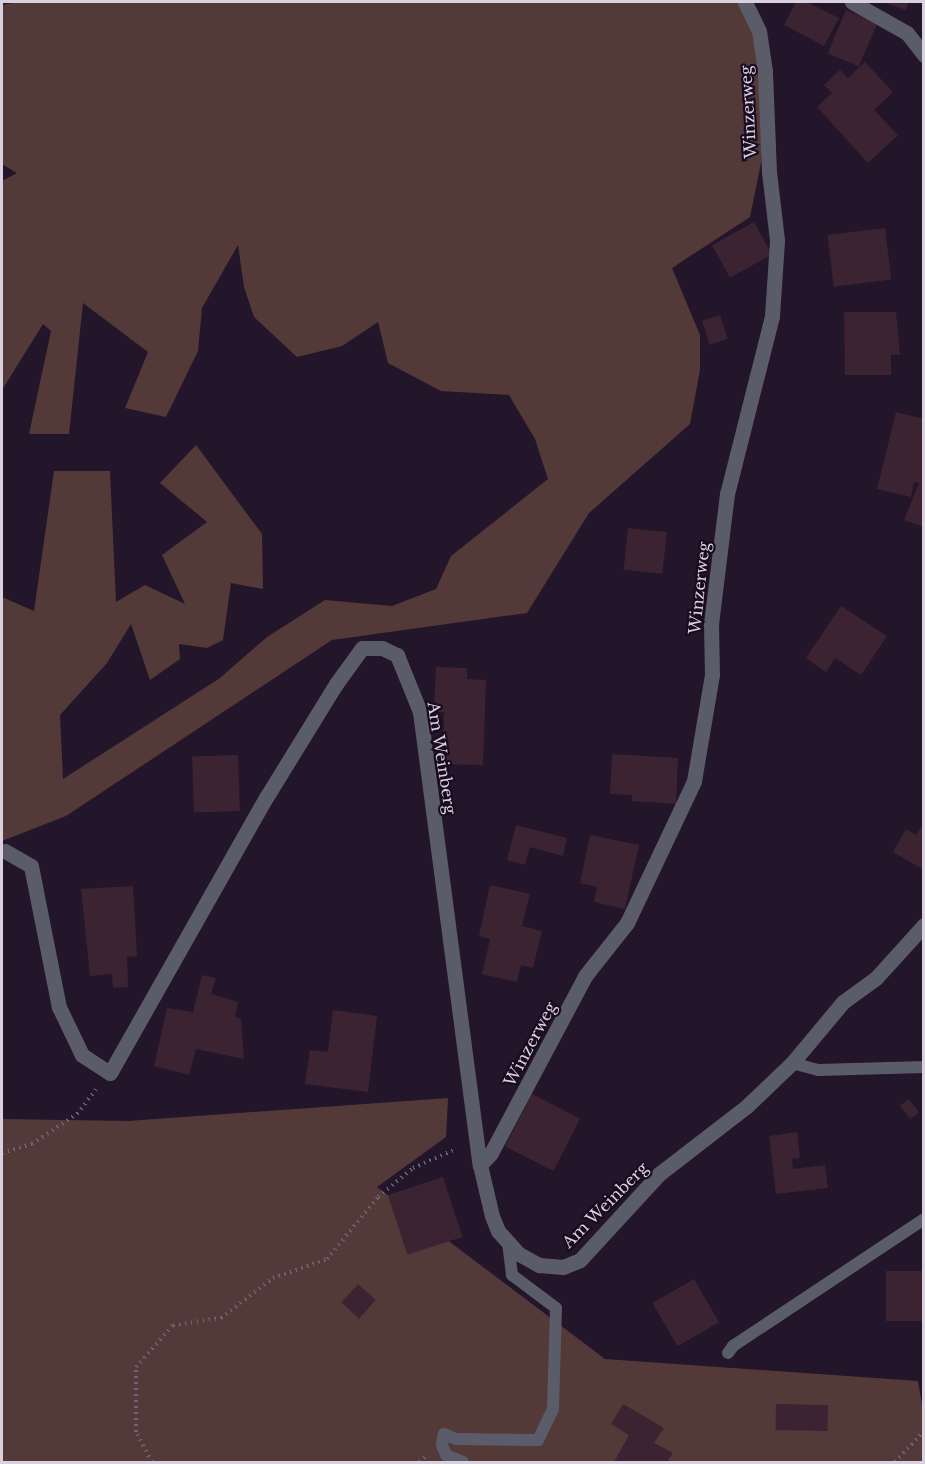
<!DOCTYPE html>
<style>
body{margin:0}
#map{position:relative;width:925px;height:1464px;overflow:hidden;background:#23152a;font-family:"Libre Baskerville",serif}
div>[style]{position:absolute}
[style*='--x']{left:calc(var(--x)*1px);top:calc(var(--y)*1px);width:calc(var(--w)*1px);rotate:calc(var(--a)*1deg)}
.green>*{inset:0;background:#533a39}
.building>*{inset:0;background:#3c2331;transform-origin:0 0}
.path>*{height:4px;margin-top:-2px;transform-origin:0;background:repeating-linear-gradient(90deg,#6e6274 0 1.5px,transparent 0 6px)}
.lane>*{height:12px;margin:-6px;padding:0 6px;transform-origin:6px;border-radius:6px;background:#5b5c69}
.street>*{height:15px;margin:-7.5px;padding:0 7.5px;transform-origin:7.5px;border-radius:7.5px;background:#5b5c69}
span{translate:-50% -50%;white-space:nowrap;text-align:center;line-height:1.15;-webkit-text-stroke:4.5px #190c20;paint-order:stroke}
.street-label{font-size:16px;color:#dad1e0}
.frame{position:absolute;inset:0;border:3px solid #dad1e0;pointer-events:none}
</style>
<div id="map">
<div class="green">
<div style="clip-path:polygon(18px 2px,753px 2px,768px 41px,761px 163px,750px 217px,672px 268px,700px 335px,700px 370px,690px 424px,589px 513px,527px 613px,332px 640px,66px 816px,2px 841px,2px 597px,34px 611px,54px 471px,110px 471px,116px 602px,145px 585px,185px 604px,162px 555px,207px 522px,160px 483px,196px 445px,262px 534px,263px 589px,231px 583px,223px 640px,207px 648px,179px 644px,180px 659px,150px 680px,131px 624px,107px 663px,60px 715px,63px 779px,220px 678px,267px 637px,325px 600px,392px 606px,436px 589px,451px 556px,548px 479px,535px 439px,509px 395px,441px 391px,388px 363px,378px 322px,342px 346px,297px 357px,254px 317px,244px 287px,238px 245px,202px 308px,198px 351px,166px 417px,125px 408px,148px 352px,83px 303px,69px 434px,29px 434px,51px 331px,43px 324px,2px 390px,2px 181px,17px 173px,2px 164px,2px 5px)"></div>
<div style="clip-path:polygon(448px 1098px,446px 1137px,377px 1187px,605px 1359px,918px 1381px,923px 1410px,923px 1462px,2px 1462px,2px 1119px,128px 1121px)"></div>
</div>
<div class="building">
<div style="clip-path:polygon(796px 2px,807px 2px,839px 18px,824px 46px,784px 25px)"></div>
<div style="clip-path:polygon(882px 2px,909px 2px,906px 10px)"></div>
<div style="left:846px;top:10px;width:34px;height:47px;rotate:23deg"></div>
<div style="clip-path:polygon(865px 62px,893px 92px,874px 110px,898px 135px,868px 163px,817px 107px,832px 93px,824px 85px,840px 70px,848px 78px)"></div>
<div style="left:754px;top:222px;width:37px;height:48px;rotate:61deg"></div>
<div style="left:885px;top:228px;width:52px;height:58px;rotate:83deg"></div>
<div style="clip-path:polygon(844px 312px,896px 312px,900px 355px,891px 355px,891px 375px,845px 375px)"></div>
<div style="left:720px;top:315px;width:25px;height:19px;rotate:72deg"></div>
<div style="clip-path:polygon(896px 412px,924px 419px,924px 484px,914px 482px,911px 497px,877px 489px)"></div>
<div style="clip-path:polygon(919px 483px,924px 485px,924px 527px,904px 520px)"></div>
<div style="left:628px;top:528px;width:39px;height:42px;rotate:6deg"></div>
<div style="clip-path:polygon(841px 606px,887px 636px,861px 675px,835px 658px,826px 672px,806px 658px)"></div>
<div style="clip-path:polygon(436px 667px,467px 668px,467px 679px,486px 680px,483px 765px,443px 764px,444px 712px,434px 712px)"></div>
<div style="clip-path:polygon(612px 754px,678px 758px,676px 804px,632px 801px,632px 795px,610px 794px)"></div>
<div style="left:238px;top:755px;width:56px;height:46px;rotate:88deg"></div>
<div style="clip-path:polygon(924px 823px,924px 870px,893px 852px,906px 829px,916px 835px)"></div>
<div style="clip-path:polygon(516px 825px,567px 838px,563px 856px,530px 847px,525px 865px,507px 860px)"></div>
<div style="clip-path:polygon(590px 835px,639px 845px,625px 909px,594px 902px,597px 887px,580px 883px)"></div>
<div style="clip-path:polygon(490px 885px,530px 894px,522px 926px,542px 931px,533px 968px,521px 965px,517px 982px,482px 974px,490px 939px,479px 936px)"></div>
<div style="clip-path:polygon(133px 886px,137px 956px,127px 957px,128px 987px,113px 988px,112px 974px,90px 976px,81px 889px)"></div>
<div style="clip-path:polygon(202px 975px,216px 978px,211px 994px,238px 1002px,235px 1017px,241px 1019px,244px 1059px,196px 1049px,189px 1075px,154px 1066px,167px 1008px,193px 1012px)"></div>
<div style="clip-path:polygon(333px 1010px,377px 1016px,368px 1092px,305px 1084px,310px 1050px,328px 1052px)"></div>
<div style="left:532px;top:1094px;width:54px;height:59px;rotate:27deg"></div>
<div style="left:909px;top:1099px;width:17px;height:11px;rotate:54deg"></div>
<div style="clip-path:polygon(797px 1132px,800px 1158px,792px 1159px,793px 1169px,825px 1165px,828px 1188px,776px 1194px,769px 1136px)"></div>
<div style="left:443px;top:1177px;width:63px;height:58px;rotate:72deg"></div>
<div style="left:924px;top:1271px;width:50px;height:38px;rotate:90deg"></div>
<div style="left:694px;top:1279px;width:50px;height:48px;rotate:60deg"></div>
<div style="left:358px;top:1284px;width:24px;height:25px;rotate:42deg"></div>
<div style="clip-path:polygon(623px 1404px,664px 1428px,654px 1443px,673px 1453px,667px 1462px,614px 1462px,629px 1435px,611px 1424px)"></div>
<div style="left:776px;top:1404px;width:52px;height:26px;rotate:1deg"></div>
</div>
<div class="path">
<div style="--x:2;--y:1153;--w:31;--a:-17"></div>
<div style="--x:32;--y:1144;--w:54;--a:-33.7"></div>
<div style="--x:77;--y:1114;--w:31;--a:-52"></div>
<div style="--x:152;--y:1462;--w:34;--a:-118"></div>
<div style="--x:136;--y:1432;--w:65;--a:-90"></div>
<div style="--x:136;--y:1367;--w:56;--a:-48.6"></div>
<div style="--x:173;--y:1325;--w:49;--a:-8.3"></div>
<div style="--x:221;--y:1318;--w:66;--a:-37.6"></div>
<div style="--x:273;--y:1278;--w:57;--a:-19.4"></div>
<div style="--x:327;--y:1259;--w:80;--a:-50.6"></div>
<div style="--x:378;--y:1197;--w:45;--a:-39.6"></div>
<div style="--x:413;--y:1168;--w:47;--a:-23.8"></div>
<div style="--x:419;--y:1462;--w:10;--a:-37"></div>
<div style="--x:895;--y:1462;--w:42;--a:-46.9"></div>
</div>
<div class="lane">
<div style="--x:792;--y:1063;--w:27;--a:15"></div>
<div style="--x:818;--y:1070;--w:106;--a:-1.6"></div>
<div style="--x:728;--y:1353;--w:9;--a:-54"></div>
<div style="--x:733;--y:1346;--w:229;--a:-33.6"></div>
<div style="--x:463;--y:1462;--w:18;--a:-158"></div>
<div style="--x:446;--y:1455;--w:11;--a:-112"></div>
<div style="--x:442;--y:1445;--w:11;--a:-80"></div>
<div style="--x:444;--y:1434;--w:13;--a:23"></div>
<div style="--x:456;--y:1439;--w:82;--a:0.7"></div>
<div style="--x:538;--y:1440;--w:34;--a:-64"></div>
<div style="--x:553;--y:1409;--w:101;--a:-88.3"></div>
<div style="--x:556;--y:1308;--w:55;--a:-143.1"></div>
<div style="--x:512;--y:1275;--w:32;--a:-97"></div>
</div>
<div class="street">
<div style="--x:852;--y:2;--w:63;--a:29.4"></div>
<div style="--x:907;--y:33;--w:28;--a:52"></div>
<div style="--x:5;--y:851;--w:30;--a:30"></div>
<div style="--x:31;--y:866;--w:144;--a:78.8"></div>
<div style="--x:59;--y:1007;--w:53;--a:64.4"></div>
<div style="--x:82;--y:1055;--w:33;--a:33"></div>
<div style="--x:110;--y:1073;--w:318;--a:-60.5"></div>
<div style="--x:267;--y:796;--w:132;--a:-58.4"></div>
<div style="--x:336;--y:684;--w:44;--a:-54.2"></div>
<div style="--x:362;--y:648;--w:20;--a:0"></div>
<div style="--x:382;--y:648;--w:17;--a:25"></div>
<div style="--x:397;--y:655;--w:61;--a:68"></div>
<div style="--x:420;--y:712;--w:457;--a:82.5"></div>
<div style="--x:480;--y:1165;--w:52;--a:76.8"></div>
<div style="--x:492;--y:1216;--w:16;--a:68"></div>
<div style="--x:498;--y:1231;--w:31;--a:48"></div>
<div style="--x:519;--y:1254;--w:23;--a:29"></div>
<div style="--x:539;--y:1265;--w:24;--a:5"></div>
<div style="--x:563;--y:1267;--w:18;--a:-22"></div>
<div style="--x:580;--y:1260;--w:117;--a:-47.4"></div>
<div style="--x:659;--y:1174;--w:111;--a:-37.7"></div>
<div style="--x:747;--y:1106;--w:62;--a:-43.7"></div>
<div style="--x:792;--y:1063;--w:80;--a:-50.1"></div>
<div style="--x:843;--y:1002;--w:41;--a:-36"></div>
<div style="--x:876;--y:978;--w:72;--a:-47.8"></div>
<div style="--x:480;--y:1165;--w:16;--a:-47"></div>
<div style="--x:491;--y:1153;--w:200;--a:-62"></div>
<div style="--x:585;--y:976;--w:68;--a:-51.6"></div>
<div style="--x:627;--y:923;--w:157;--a:-64.7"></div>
<div style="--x:694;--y:781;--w:108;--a:-80.4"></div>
<div style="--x:712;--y:675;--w:51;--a:-91.1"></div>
<div style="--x:711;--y:624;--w:131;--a:-83"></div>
<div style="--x:727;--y:494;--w:184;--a:-75.8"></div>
<div style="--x:772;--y:316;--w:76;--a:-86.2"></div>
<div style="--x:777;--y:240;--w:68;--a:-96.7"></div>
<div style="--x:769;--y:172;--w:101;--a:-92.3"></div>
<div style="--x:765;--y:71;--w:40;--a:-98.5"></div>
<div style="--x:759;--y:31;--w:32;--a:-116"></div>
</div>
<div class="street-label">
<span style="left:748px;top:112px;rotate:-93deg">Winzerweg</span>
<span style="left:699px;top:588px;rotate:-84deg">Winzerweg</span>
<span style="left:442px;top:758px;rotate:81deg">Am Weinberg</span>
<span style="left:530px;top:1044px;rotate:-62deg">Winzerweg</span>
<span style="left:605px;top:1205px;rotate:-45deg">Am Weinberg</span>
</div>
<div class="frame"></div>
</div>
